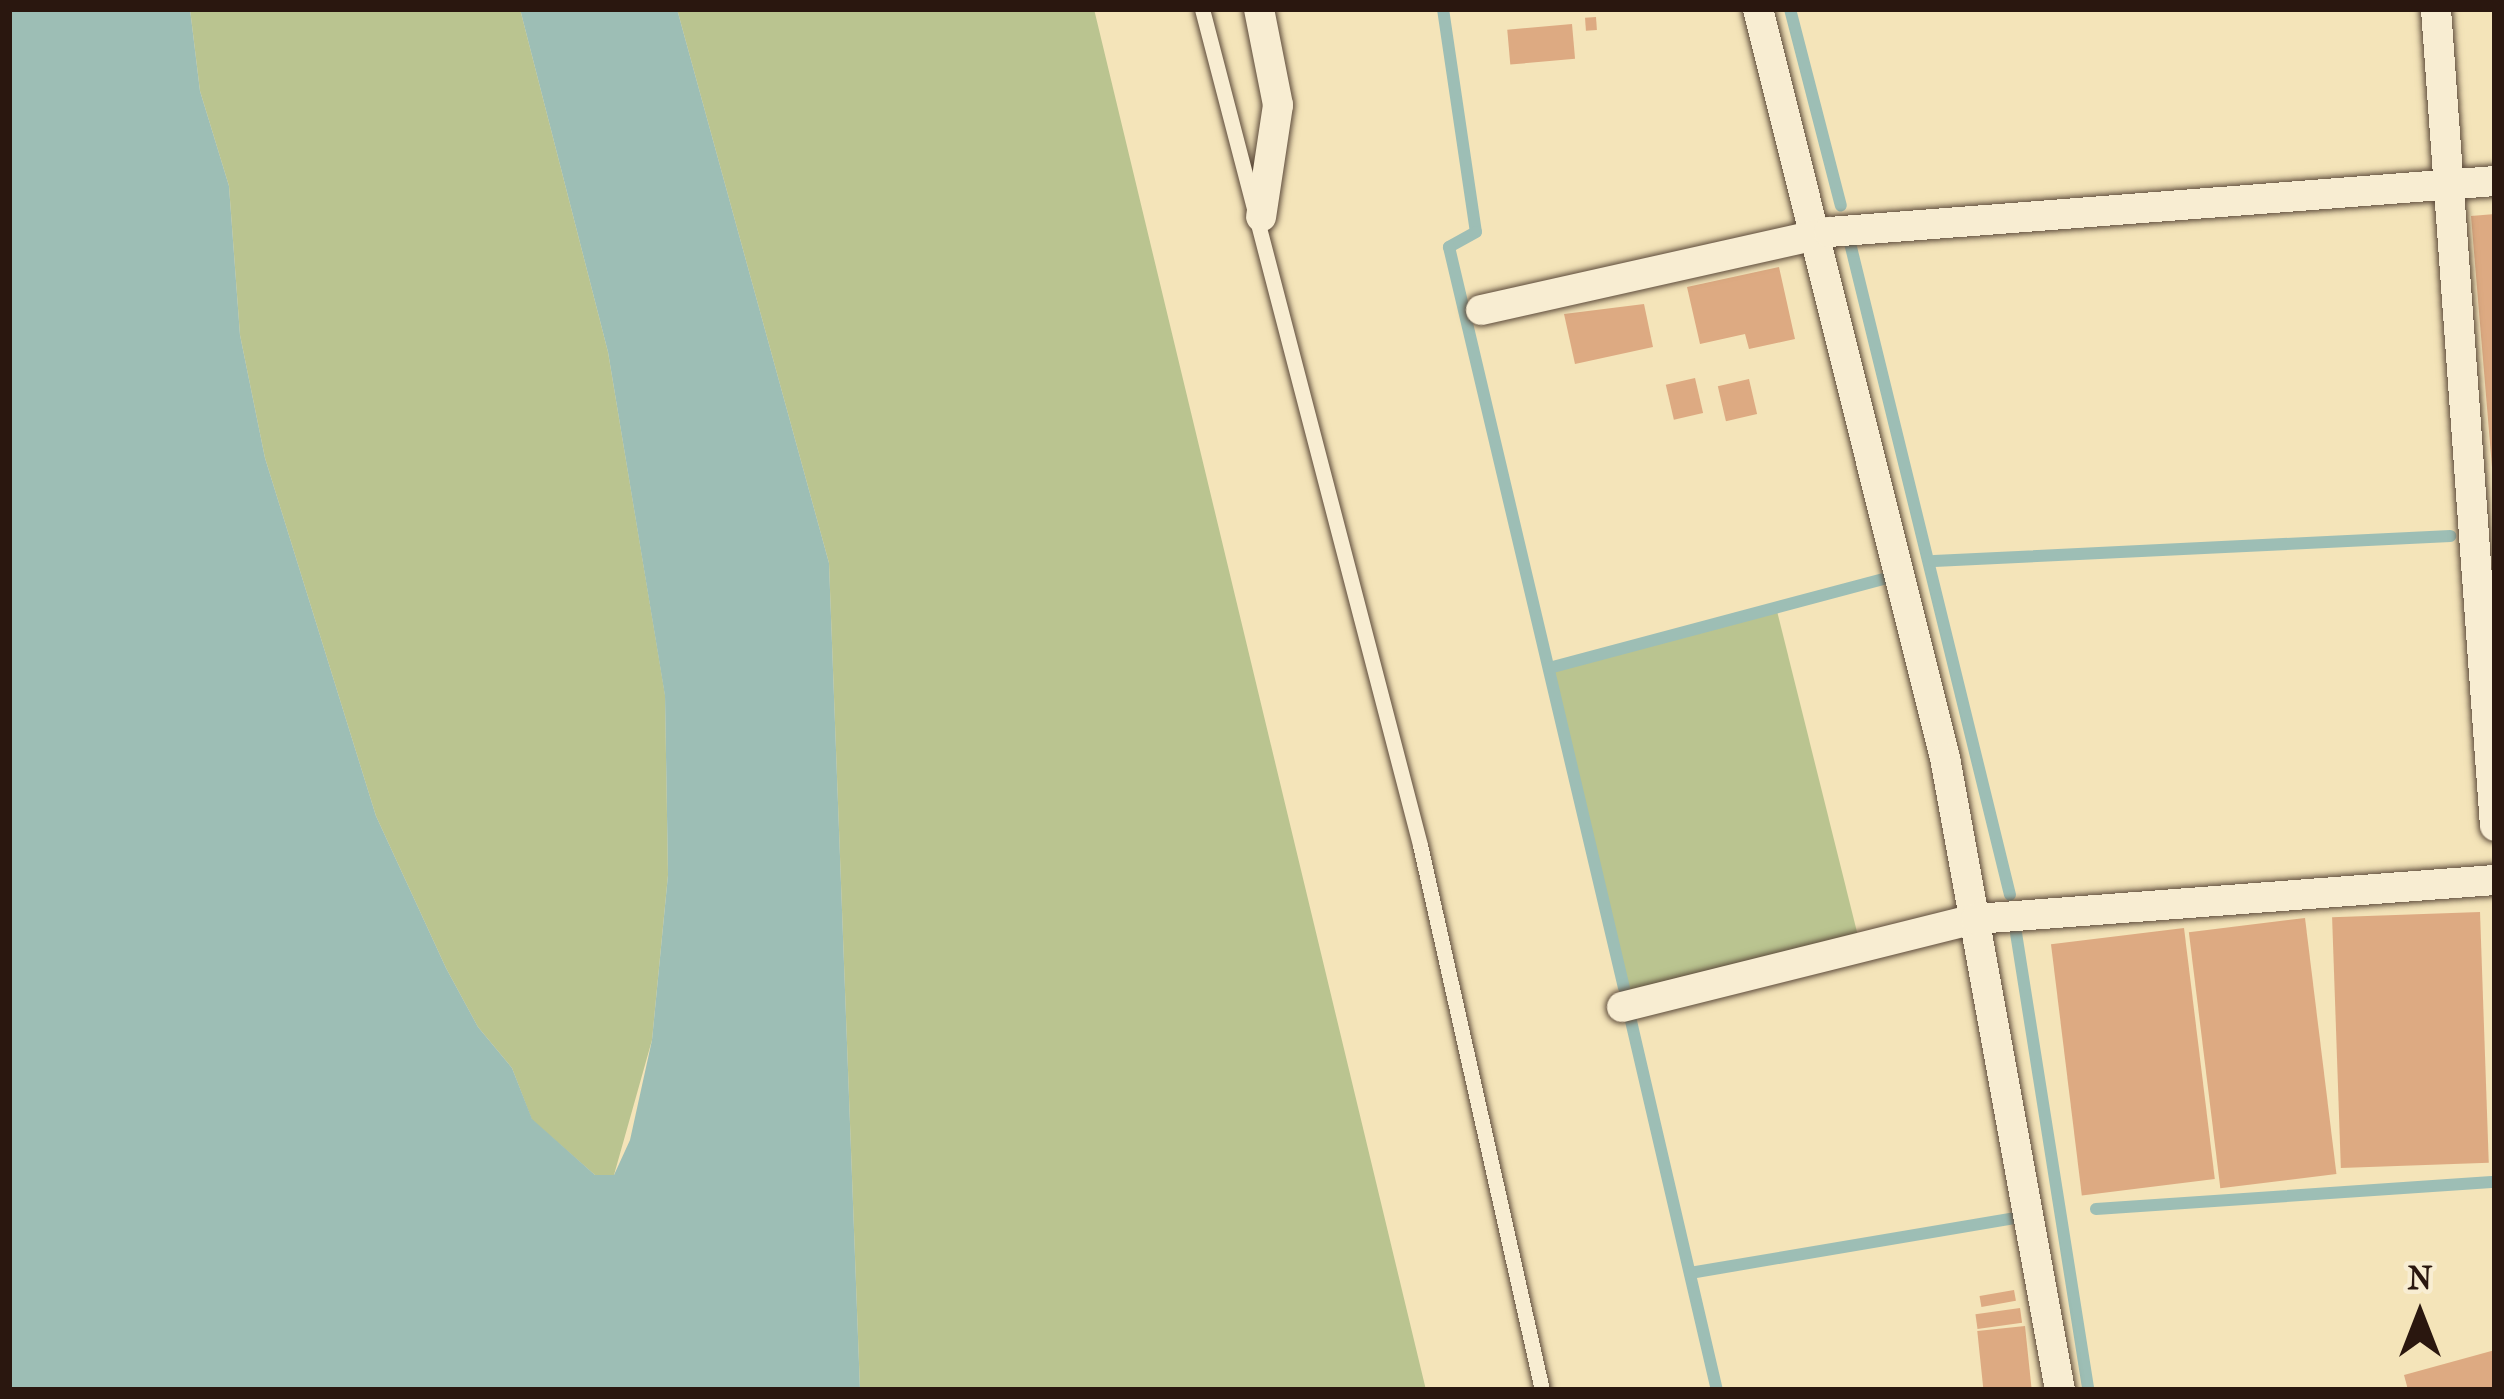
<!DOCTYPE html>
<style>
body{margin:0}
#map{position:relative;width:2504px;height:1399px;overflow:hidden;background:#f4e4b9;font-family:"IM FELL French Canon",serif}
div>[style]{position:absolute}
[style*='--x']{left:calc(var(--x)*1px);top:calc(var(--y)*1px);width:calc(var(--w)*1px);rotate:calc(var(--a)*1deg)}
.green>*{inset:0;background:#bac490;transform-origin:0 0}
.water>*{inset:0;background:#9dbeb5}
.stream>*{height:12px;margin:-6px;padding:0 6px;transform-origin:6px;border-radius:6px;background:#9dbeb5}
.building>*{inset:0;background:#ddaa82;transform-origin:0 0}
.roads{filter:drop-shadow(0 0 3px #5c4a3a) drop-shadow(0 0 3px #5c4a3a)}
.service>*{height:15px;margin:-7.5px;padding:0 7.5px;transform-origin:7.5px;border-radius:7.5px;background:#f8edd2}
.minor>*{height:30px;margin:-15px;padding:0 15px;transform-origin:15px;border-radius:15px;background:#f8edd2}
span{translate:-50% -50%;white-space:nowrap;text-align:center;line-height:1.15;-webkit-text-stroke:9px #f8edd2;paint-order:stroke}
.frame{position:absolute;inset:0;border:12px solid #2a170f;pointer-events:none}
.north{position:absolute;left:2360px;top:1255px;width:120px;height:120px;-webkit-text-stroke:9px #f8edd2;paint-order:stroke;rotate:0deg;font-size:33px;font-weight:700;line-height:48px;text-align:center;color:#2a170f}
.north::after{content:'';display:block;margin:auto;width:42px;height:54px;background:#2a170f;clip-path:polygon(50% 0,100% 100%,50% 72%,0 100%)}
</style>
<div id="map">
<div class="green">
<div style="clip-path:polygon(190px 9px,520px 9px,608px 352px,665px 695px,668px 875px,652px 1040px,614px 1175px,595px 1175px,532px 1120px,512px 1068px,478px 1027px,446px 968px,376px 816px,265px 458px,240px 335px,229px 186px,200px 91px)"></div>
<div style="clip-path:polygon(677px 9px,1094px 9px,1426px 1390px,860px 1390px,829px 563px)"></div>
<div style="left:1776px;top:607px;width:340px;height:235px;rotate:76deg"></div>
</div>
<div class="water">
<div style="clip-path:polygon(9px 9px,190px 9px,200px 91px,229px 186px,240px 335px,265px 458px,376px 816px,446px 968px,478px 1027px,512px 1068px,532px 1119px,595px 1175px,614px 1175px,630px 1140px,652px 1040px,668px 875px,665px 696px,608px 352px,520px 9px,677px 9px,829px 563px,860px 1390px,9px 1390px)"></div>
</div>
<div class="stream">
<div style="--x:1443;--y:9;--w:225;--a:81.6"></div>
<div style="--x:1476;--y:232;--w:31;--a:151"></div>
<div style="--x:1449;--y:247;--w:761;--a:76.71"></div>
<div style="--x:1790;--y:9;--w:203;--a:75.5"></div>
<div style="--x:1850;--y:243;--w:671;--a:76.21"></div>
<div style="--x:1934;--y:561;--w:517;--a:-2.77"></div>
<div style="--x:1549;--y:668;--w:347;--a:-14.9"></div>
<div style="--x:2016;--y:933;--w:463;--a:81"></div>
<div style="--x:1631;--y:1021;--w:379;--a:76.9"></div>
<div style="--x:2096;--y:1209;--w:400;--a:-3.9"></div>
<div style="--x:1690;--y:1273;--w:329;--a:-9.6"></div>
</div>
<div class="building">
<div style="left:1596px;top:17px;width:13px;height:11px;rotate:86deg"></div>
<div style="left:1572px;top:24px;width:35px;height:65px;rotate:85deg"></div>
<div style="clip-path:polygon(2495px 214px,2495px 467px,2492px 467px,2471px 216px)"></div>
<div style="clip-path:polygon(1779px 267px,1795px 339px,1749px 349px,1745px 334px,1700px 344px,1687px 287px)"></div>
<div style="clip-path:polygon(1644px 304px,1653px 347px,1575px 364px,1564px 314px)"></div>
<div style="left:1695px;top:378px;width:36px;height:30px;rotate:77deg"></div>
<div style="left:1749px;top:379px;width:36px;height:32px;rotate:77deg"></div>
<div style="left:2480px;top:912px;width:251px;height:148px;rotate:88deg"></div>
<div style="left:2305px;top:918px;width:258px;height:117px;rotate:83deg"></div>
<div style="left:2184px;top:928px;width:253px;height:134px;rotate:83deg"></div>
<div style="left:2014px;top:1290px;width:11px;height:35px;rotate:80deg"></div>
<div style="left:2020px;top:1308px;width:15px;height:45px;rotate:82deg"></div>
<div style="left:2025px;top:1326px;width:64px;height:48px;rotate:84deg"></div>
<div style="clip-path:polygon(2495px 1350px,2495px 1390px,2408px 1390px,2404px 1375px)"></div>
</div>
<div class="roads">
<div class="service">
<div style="--x:1202;--y:9;--w:864;--a:75.38"></div>
<div style="--x:1420;--y:845;--w:558;--a:77.38"></div>
</div>
<div class="minor">
<div style="--x:1259;--y:9;--w:98;--a:78.8"></div>
<div style="--x:1278;--y:105;--w:113;--a:98.6"></div>
<div style="--x:1758;--y:9;--w:772;--a:75.98"></div>
<div style="--x:1945;--y:758;--w:642;--a:79.69"></div>
<div style="--x:2436;--y:9;--w:819;--a:85.87"></div>
<div style="--x:1481;--y:310;--w:357;--a:-12.6"></div>
<div style="--x:1829;--y:232;--w:668;--a:-4.38"></div>
<div style="--x:1622;--y:1007;--w:365;--a:-14"></div>
<div style="--x:1976;--y:919;--w:520;--a:-4.3"></div>
</div>
</div>
<div class="frame"></div>
<div class="north">N</div>
</div>
